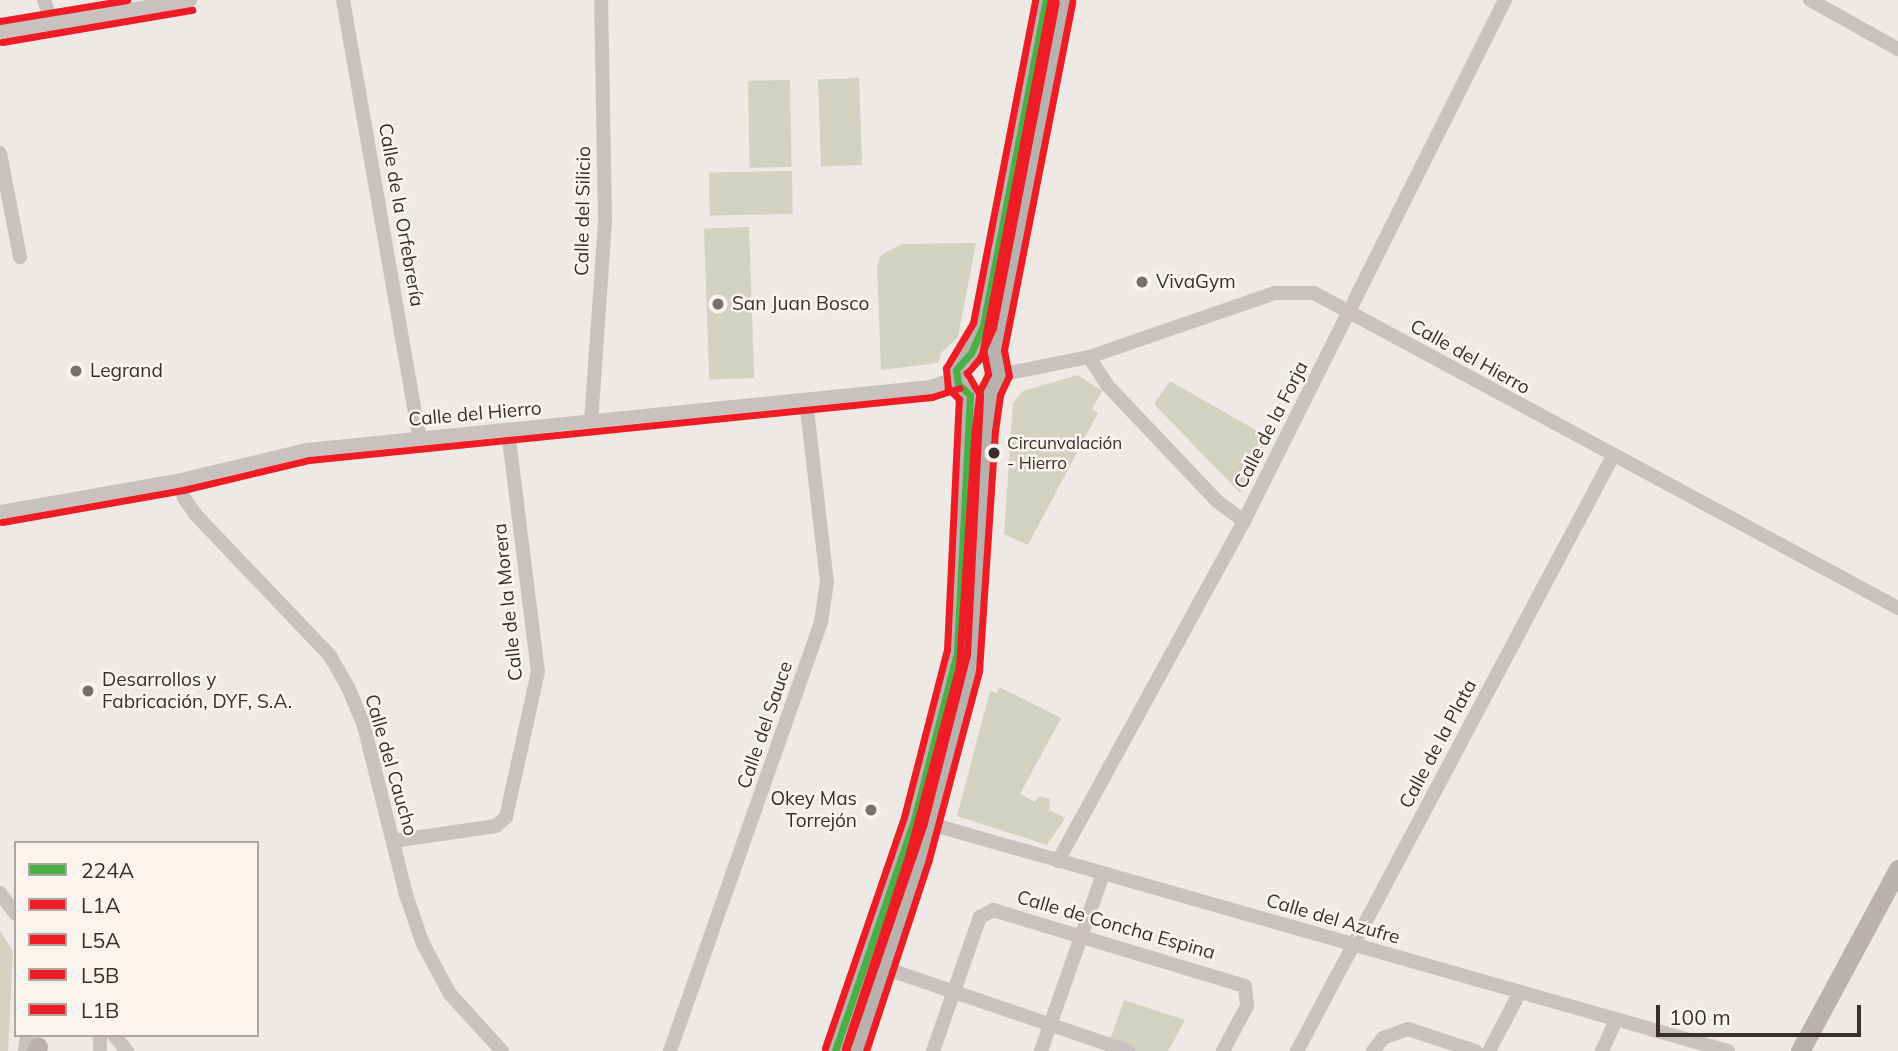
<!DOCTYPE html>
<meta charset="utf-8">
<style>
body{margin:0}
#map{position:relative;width:1898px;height:1051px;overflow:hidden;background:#eee9e5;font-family:Mulish,sans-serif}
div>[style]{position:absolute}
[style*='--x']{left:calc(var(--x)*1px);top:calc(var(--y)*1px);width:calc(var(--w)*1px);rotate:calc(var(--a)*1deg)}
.green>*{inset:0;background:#d1d3c0;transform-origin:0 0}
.street>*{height:14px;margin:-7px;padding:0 7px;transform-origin:7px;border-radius:7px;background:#c8c1bd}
.secondary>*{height:19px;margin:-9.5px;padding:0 9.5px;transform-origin:9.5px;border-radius:9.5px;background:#b8b1ae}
.secondary>.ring{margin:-9.5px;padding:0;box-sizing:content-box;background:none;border:19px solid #b8b1ae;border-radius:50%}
.bus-1>*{height:7px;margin:-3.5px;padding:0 3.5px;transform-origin:3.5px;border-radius:3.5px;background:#49b046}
.bus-2>*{height:7px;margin:-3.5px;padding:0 3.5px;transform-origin:3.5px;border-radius:3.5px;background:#ee1c25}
.bus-3>*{height:7px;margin:-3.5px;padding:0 3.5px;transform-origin:3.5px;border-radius:3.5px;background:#ee1c25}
.bus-4>*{height:7px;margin:-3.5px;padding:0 3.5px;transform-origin:3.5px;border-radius:3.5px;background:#ee1c25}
.bus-5>*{height:7px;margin:-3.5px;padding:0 3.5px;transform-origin:3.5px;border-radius:3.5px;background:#ee1c25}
.dots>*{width:19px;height:19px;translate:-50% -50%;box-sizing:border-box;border:4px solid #faf3ee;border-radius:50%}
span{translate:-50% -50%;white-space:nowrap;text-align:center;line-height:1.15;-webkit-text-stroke:5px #faf3ee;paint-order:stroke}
.bus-label{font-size:17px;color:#392f2b}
.left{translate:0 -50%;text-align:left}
.street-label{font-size:19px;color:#392f2b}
.poi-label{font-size:19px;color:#392f2b}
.right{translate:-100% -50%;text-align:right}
.legend{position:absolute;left:14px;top:841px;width:245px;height:196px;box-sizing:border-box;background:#faf3ee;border:2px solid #ada5a0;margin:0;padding:9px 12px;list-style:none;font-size:21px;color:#392f2b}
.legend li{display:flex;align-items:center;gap:14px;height:35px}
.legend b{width:35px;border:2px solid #ada5a0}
.scale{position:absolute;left:1656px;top:1005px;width:205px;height:32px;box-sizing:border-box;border:4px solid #392f2b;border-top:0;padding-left:9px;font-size:21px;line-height:24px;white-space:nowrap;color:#392f2b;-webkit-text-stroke:5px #faf3ee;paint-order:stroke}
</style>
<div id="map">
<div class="green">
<div style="left:859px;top:78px;width:87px;height:41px;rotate:88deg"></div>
<div style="left:790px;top:80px;width:87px;height:42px;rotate:89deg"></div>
<div style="left:792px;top:171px;width:43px;height:83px;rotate:89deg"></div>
<div style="left:749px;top:227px;width:151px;height:45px;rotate:88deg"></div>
<div style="clip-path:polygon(976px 243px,958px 337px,942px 352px,938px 363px,881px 370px,877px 267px,881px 255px,902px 244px)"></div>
<div style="clip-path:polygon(1078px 375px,1102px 391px,1092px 409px,1098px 413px,1028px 545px,1004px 534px,1013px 403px,1023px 391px)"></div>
<div style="clip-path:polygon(1170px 381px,1268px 437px,1240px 493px,1154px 404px)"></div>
<div style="clip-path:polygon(999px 687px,1061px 718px,1020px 794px,1035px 802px,1039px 796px,1050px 799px,1049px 810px,1065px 818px,1047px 845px,957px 816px,990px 691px,997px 693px)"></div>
<div style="clip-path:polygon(0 931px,13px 951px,8px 1051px,0 1051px)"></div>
<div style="clip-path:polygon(1124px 1000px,1185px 1020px,1168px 1051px,1106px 1051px)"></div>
</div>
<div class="street">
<div style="--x:44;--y:0;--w:27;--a:70"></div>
<div style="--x:343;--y:0;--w:444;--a:80.1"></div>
<div style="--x:1810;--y:0;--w:101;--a:29.1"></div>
<div style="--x:0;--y:32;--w:193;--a:-9.6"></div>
<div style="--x:0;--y:153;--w:106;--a:79.1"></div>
<div style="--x:1089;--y:357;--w:33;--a:57"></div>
<div style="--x:1107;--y:385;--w:160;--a:46.5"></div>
<div style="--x:1217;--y:501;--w:34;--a:37"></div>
<div style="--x:999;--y:375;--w:92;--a:-11.3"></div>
<div style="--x:1089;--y:357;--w:197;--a:-19"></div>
<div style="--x:1275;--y:293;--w:39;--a:0"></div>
<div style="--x:1314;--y:293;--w:664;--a:28.34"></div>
<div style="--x:591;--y:422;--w:200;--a:-86"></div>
<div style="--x:605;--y:222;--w:222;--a:-91"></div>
<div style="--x:181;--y:480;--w:18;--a:81"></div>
<div style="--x:184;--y:498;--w:19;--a:55"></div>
<div style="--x:195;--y:514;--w:196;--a:46.4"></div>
<div style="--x:330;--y:656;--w:36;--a:60"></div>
<div style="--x:348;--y:687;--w:42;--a:67.7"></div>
<div style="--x:364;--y:726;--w:174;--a:76"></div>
<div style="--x:406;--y:895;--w:52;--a:70.9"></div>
<div style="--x:423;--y:944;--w:57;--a:61.6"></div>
<div style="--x:450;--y:994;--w:77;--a:47.6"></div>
<div style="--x:0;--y:512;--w:184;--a:-10"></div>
<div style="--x:181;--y:480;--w:130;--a:-13.4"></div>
<div style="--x:307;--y:450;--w:627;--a:-5.77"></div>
<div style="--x:931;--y:387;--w:27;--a:-20"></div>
<div style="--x:927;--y:823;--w:833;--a:15.89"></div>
<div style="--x:393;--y:841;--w:104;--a:-8.3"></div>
<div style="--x:496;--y:826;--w:13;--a:-42"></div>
<div style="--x:506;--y:817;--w:148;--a:-77.6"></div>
<div style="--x:538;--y:672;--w:244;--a:-97.1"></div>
<div style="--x:1058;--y:861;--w:388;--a:-61.3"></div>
<div style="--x:1244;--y:521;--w:583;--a:-63.39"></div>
<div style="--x:0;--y:893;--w:26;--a:53"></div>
<div style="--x:884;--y:968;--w:258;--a:18.8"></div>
<div style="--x:114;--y:1035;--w:21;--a:51"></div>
<div style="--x:25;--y:1051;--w:16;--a:-83"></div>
<div style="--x:100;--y:1051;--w:16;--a:-90"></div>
<div style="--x:670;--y:1051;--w:455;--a:-70.6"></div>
<div style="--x:821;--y:622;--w:40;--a:-81.5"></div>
<div style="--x:827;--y:582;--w:183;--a:-96.6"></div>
<div style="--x:933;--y:1051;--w:142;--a:-70.7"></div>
<div style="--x:980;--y:917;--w:15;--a:-28"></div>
<div style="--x:993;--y:910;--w:263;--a:16.8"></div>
<div style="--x:1245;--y:986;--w:20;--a:84"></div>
<div style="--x:1247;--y:1006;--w:51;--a:118.1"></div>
<div style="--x:1041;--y:1051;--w:188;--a:-70.7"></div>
<div style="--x:1297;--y:1051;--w:674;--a:-62.03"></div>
<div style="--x:1373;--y:1051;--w:16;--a:-52"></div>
<div style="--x:1383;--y:1038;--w:27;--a:-20"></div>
<div style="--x:1408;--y:1029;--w:71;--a:18.2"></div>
<div style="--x:1489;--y:1051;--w:67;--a:-62.3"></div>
<div style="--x:1602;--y:1051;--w:35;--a:-66"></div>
</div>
<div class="secondary">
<div class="ring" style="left:955px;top:352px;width:25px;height:25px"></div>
<div style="--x:971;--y:353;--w:30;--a:-66"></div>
<div style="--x:983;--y:326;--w:332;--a:-79.1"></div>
<div style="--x:993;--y:359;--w:366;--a:-79.1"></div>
<div style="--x:36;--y:1051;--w:5;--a:-68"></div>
<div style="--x:835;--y:1051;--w:244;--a:-71.1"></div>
<div style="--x:914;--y:820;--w:173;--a:-75.6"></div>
<div style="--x:957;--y:652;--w:257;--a:-87.1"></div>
<div style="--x:855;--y:1051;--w:205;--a:-71.8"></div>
<div style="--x:919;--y:856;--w:194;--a:-75"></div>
<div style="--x:969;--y:669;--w:278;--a:-85.7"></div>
<div style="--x:1800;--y:1051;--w:207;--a:-61.7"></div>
</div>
<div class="bus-1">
<div style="--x:835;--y:1051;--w:244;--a:-71.1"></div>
<div style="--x:914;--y:820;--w:173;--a:-75.6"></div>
<div style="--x:957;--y:652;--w:257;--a:-87.1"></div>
<div style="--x:970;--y:395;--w:16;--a:-137"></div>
<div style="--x:958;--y:384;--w:14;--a:-98"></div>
<div style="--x:956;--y:370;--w:23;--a:-49"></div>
<div style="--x:971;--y:353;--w:30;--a:-66"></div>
<div style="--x:983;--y:326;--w:332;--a:-79.1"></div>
</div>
<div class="bus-2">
<div style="--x:2;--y:522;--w:184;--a:-10"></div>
<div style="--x:183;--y:490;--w:130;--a:-13.4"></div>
<div style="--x:309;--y:460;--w:626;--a:-5.77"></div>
<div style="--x:932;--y:397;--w:29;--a:-18"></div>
<div style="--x:846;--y:1051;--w:241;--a:-71.1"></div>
<div style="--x:924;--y:823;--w:174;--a:-75.7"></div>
<div style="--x:967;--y:654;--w:259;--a:-87.1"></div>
<div style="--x:980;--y:395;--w:26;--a:-121"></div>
<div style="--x:967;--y:373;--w:20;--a:-49"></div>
<div style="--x:980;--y:358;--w:33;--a:-67"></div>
<div style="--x:993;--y:328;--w:332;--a:-79.1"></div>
</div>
<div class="bus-3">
<div style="--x:0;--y:21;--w:129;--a:-9.4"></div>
<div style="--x:825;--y:1048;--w:244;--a:-71.1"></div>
<div style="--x:904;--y:817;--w:172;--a:-75.6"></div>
<div style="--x:947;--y:650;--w:251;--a:-87.3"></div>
<div style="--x:959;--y:399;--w:16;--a:-135"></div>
<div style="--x:948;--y:388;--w:20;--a:-96"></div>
<div style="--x:946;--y:368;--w:52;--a:-59"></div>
<div style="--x:973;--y:323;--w:329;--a:-79.1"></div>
</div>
<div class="bus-4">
<div style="--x:2;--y:42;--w:193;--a:-9.6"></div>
<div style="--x:866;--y:1051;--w:202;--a:-71.8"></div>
<div style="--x:929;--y:859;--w:195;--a:-75.1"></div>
<div style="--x:979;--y:671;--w:241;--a:-86.2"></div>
<div style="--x:995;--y:431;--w:36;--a:-82"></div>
<div style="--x:1000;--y:395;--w:21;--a:-65"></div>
<div style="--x:1009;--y:376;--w:26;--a:-101"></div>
<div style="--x:1004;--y:350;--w:355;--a:-78.9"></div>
</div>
<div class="bus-5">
<div style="--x:845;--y:1048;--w:205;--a:-71.8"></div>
<div style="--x:909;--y:853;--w:193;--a:-75"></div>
<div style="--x:959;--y:667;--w:239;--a:-86.2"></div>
<div style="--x:975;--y:429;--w:39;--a:-83"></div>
<div style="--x:980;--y:390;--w:18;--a:-63"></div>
<div style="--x:988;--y:374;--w:25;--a:-101"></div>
<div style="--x:983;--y:349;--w:356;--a:-79"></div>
</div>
<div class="dots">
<div style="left:1142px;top:282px;background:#78706c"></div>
<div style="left:718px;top:304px;background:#78706c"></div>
<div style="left:76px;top:371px;background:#78706c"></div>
<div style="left:994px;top:453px;background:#392f2b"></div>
<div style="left:88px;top:691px;background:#78706c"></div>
<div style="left:871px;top:810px;background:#78706c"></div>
</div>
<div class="bus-label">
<span class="left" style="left:1007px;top:453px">Circunvalación<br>- Hierro</span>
</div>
<div class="street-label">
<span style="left:583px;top:211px;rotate:-89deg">Calle del Silicio</span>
<span style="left:401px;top:215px;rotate:80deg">Calle de la Orfebrería</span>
<span style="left:1470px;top:357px;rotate:29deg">Calle del Hierro</span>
<span style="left:475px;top:414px;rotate:-5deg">Calle del Hierro</span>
<span style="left:1271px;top:425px;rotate:-63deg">Calle de la Forja</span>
<span style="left:508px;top:602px;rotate:-96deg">Calle de la Morera</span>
<span style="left:765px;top:725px;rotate:-71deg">Calle del Sauce</span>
<span style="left:1438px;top:744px;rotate:-62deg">Calle de la Plata</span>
<span style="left:391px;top:765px;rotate:74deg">Calle del Caucho</span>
<span style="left:1333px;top:919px;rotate:16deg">Calle del Azufre</span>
<span style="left:1116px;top:925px;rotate:16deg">Calle de Concha Espina</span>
</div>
<div class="poi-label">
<span class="left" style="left:1156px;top:282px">VivaGym</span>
<span class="left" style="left:732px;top:304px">San Juan Bosco</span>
<span class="left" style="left:90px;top:371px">Legrand</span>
<span class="left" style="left:102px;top:691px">Desarrollos y<br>Fabricación, DYF, S.A.</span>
<span class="right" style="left:857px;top:810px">Okey Mas<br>Torrejón</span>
</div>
<ul class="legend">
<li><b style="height:9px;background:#49b046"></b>224A</li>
<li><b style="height:9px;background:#ee1c25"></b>L1A</li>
<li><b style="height:9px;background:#ee1c25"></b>L5A</li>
<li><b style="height:9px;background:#ee1c25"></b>L5B</li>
<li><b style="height:9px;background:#ee1c25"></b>L1B</li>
</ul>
<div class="scale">100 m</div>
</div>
